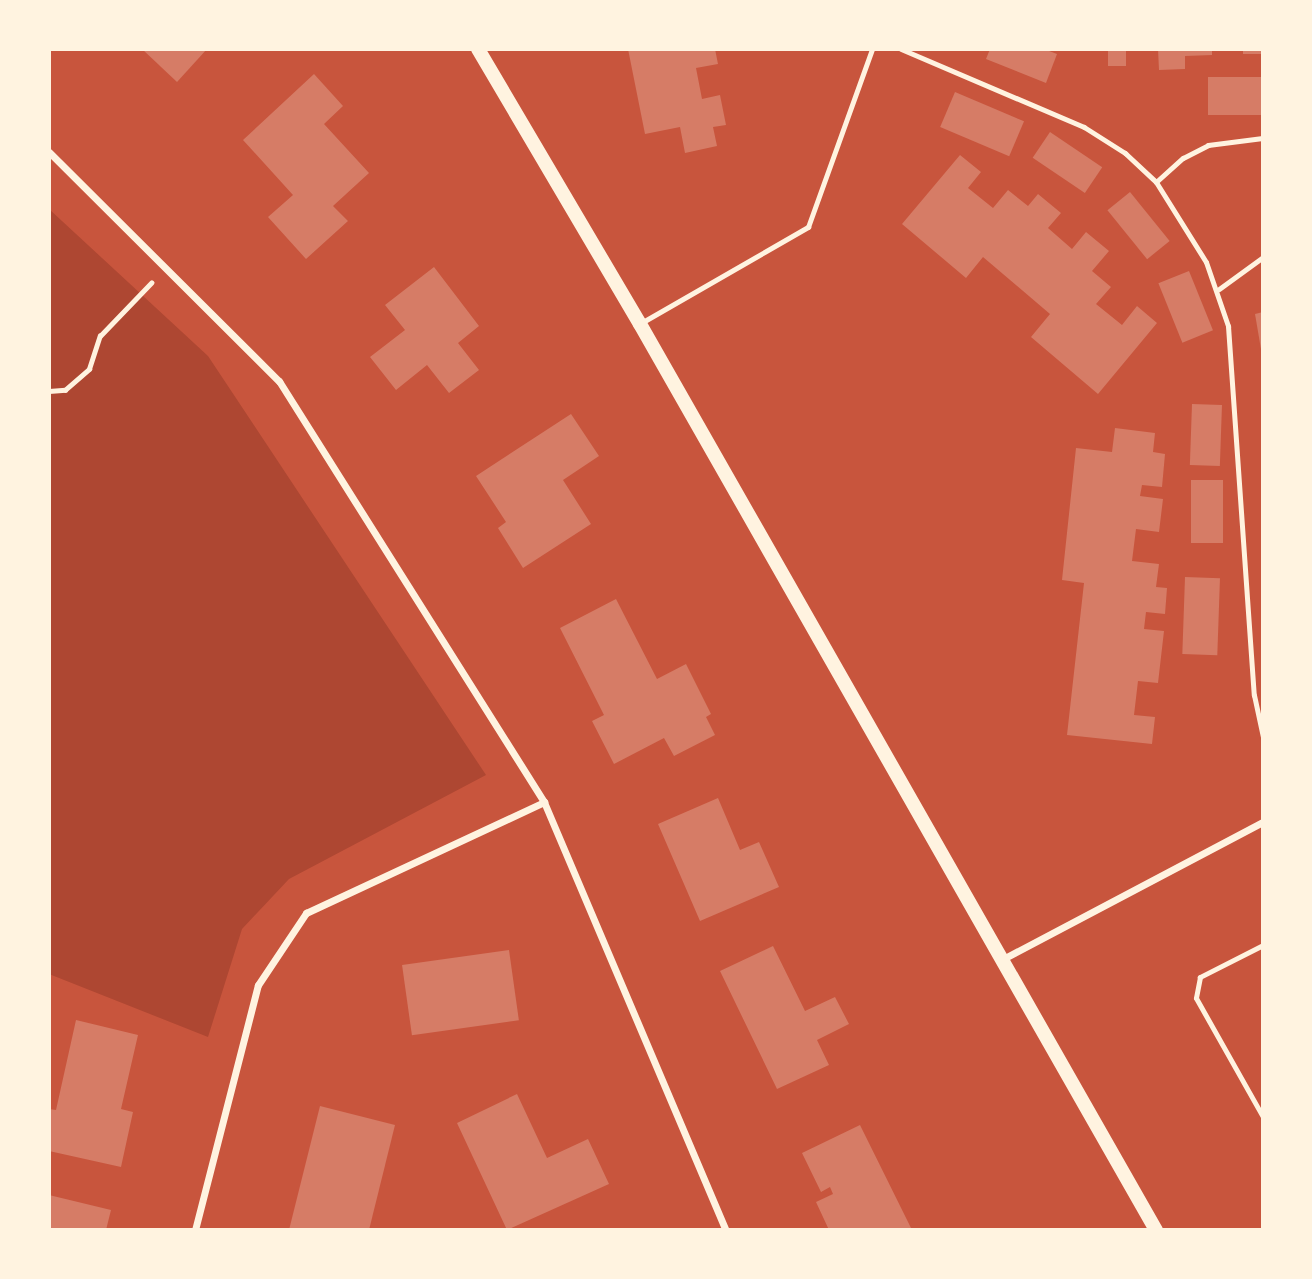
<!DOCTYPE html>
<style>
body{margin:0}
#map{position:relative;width:1312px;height:1279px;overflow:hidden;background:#c8553d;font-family:"PT Sans Narrow",sans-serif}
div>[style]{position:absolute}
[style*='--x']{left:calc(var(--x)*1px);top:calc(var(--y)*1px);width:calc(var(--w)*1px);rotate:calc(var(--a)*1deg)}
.green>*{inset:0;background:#ae4732}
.building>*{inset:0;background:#d67c66;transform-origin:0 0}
.path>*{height:4.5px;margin:-2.25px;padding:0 2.25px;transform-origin:2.25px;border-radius:2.25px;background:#fff3e0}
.service>*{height:5px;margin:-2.5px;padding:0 2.5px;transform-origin:2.5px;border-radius:2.5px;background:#fff3e0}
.minor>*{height:7px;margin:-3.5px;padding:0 3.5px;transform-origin:3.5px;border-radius:3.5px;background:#fff3e0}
.secondary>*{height:14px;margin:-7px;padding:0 7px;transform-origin:7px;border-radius:7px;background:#fff3e0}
span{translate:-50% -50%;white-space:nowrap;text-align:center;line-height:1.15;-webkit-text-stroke:5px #fff3e0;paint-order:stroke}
.frame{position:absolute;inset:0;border:51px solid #fff3e0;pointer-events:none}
</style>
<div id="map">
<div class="green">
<div style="clip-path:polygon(49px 209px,208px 356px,486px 775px,289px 879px,242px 929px,208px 1037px,49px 974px)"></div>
</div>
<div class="building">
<div style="clip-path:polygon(142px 49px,207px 49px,177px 82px)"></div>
<div style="clip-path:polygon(628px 49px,715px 49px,718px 64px,696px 68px,702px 99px,720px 95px,726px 125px,713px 127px,717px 146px,685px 153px,680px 127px,645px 134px)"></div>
<div style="clip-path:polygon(990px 49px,1044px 49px,1057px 54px,1046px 83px,986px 59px)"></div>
<div style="left:1108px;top:49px;width:18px;height:17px"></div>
<div style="clip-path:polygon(1158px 49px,1212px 49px,1212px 55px,1185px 56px,1185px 69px,1159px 70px)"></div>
<div style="left:1243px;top:49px;width:20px;height:5px"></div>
<div style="clip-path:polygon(314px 74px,343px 106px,324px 124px,369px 173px,333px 206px,348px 221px,306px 259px,268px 217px,293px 195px,243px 140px)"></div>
<div style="left:1263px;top:77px;width:38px;height:55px;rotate:90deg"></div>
<div style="left:955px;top:92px;width:75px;height:38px;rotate:23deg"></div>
<div style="left:1050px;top:132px;width:63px;height:31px;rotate:34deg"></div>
<div style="clip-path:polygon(960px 155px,981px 172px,968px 188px,993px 208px,1008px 190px,1028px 206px,1038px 194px,1061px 213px,1048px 228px,1072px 249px,1086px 232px,1109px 251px,1092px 271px,1111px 287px,1096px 304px,1122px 325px,1137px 306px,1157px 323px,1098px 394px,1031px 337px,1050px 314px,983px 257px,966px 278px,902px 224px)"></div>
<div style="left:1130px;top:192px;width:63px;height:29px;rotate:51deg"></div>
<div style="clip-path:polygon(434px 267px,479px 326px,458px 343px,479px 370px,449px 393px,427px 365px,396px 390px,370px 357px,405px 330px,385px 305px)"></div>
<div style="left:1189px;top:271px;width:64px;height:33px;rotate:68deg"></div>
<div style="clip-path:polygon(1263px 312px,1263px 355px,1262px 355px,1255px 314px)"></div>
<div style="left:1192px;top:404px;width:30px;height:61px;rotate:2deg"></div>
<div style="clip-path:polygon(571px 414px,599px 456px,563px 480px,591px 524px,523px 568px,498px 528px,506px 522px,476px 476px)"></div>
<div style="clip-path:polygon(1115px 428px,1155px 433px,1153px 452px,1165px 454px,1162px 487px,1142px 485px,1140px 496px,1163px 499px,1159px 532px,1136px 529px,1132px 561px,1159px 564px,1156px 587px,1167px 588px,1165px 614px,1146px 612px,1144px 629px,1164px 631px,1158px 683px,1138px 681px,1134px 715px,1155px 717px,1152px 744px,1067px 735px,1084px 583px,1062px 580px,1076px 448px,1112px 452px)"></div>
<div style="left:1191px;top:480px;width:32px;height:63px"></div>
<div style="left:1185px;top:577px;width:35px;height:77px;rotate:2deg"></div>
<div style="clip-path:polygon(616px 599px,657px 679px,686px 664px,711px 714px,706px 717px,715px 735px,674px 756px,664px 738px,614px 764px,592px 721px,604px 715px,560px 628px)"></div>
<div style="clip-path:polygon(718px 798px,740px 850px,759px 842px,779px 887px,700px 921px,658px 824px)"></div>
<div style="clip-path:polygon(773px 946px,805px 1011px,835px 997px,849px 1024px,817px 1040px,829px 1065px,777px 1089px,720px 971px)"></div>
<div style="left:509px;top:950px;width:71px;height:108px;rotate:82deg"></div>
<div style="clip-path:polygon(76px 1020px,138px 1035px,121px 1109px,133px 1112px,121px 1167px,49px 1151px,49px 1109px,56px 1110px)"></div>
<div style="clip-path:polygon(517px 1094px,547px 1158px,588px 1139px,609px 1184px,507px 1230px,457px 1123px)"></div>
<div style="clip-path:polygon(320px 1106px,395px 1125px,369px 1230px,289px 1230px)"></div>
<div style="clip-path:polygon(860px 1125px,912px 1230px,829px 1230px,816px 1202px,833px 1194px,830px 1187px,821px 1192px,802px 1153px)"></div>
<div style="clip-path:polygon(49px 1195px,111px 1210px,106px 1230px,49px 1230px)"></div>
</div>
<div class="path">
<div style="--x:49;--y:391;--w:16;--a:-4"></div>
<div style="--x:65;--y:390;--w:32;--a:-41"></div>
<div style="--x:89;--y:369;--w:35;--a:-72"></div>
<div style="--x:100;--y:336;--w:74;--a:-46.1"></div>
</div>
<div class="service">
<div style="--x:901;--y:49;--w:199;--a:23.1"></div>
<div style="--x:1084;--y:127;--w:49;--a:32.4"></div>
<div style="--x:1125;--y:153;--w:42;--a:43.1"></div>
<div style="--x:1156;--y:182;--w:36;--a:-42"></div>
<div style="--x:1183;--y:158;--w:28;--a:-27"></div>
<div style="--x:1208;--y:145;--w:55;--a:-7.3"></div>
<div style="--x:1156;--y:182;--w:94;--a:58"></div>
<div style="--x:1206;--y:262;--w:68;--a:71"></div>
<div style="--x:1228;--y:326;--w:370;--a:86"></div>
<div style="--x:1254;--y:695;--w:43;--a:77.9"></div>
<div style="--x:1219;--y:289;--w:54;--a:-36"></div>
<div style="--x:641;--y:323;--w:193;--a:-29.9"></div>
<div style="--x:808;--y:227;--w:189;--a:-70.2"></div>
<div style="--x:1263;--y:945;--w:71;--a:153.1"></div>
<div style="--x:1200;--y:977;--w:21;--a:101"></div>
<div style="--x:1196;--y:998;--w:137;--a:60.6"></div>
</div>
<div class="minor">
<div style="--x:49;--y:152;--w:325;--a:44.9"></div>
<div style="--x:279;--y:381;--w:497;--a:57.8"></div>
<div style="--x:544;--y:802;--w:465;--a:67"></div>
<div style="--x:1001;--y:960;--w:296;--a:-27.8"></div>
<div style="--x:195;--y:1230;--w:253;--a:-75.6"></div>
<div style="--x:258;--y:985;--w:87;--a:-56.3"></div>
<div style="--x:306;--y:913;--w:263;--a:-25"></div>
</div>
<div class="secondary">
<div style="--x:478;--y:49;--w:319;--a:59.5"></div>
<div style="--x:640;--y:324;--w:1043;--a:60.34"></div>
</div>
<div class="frame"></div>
</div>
